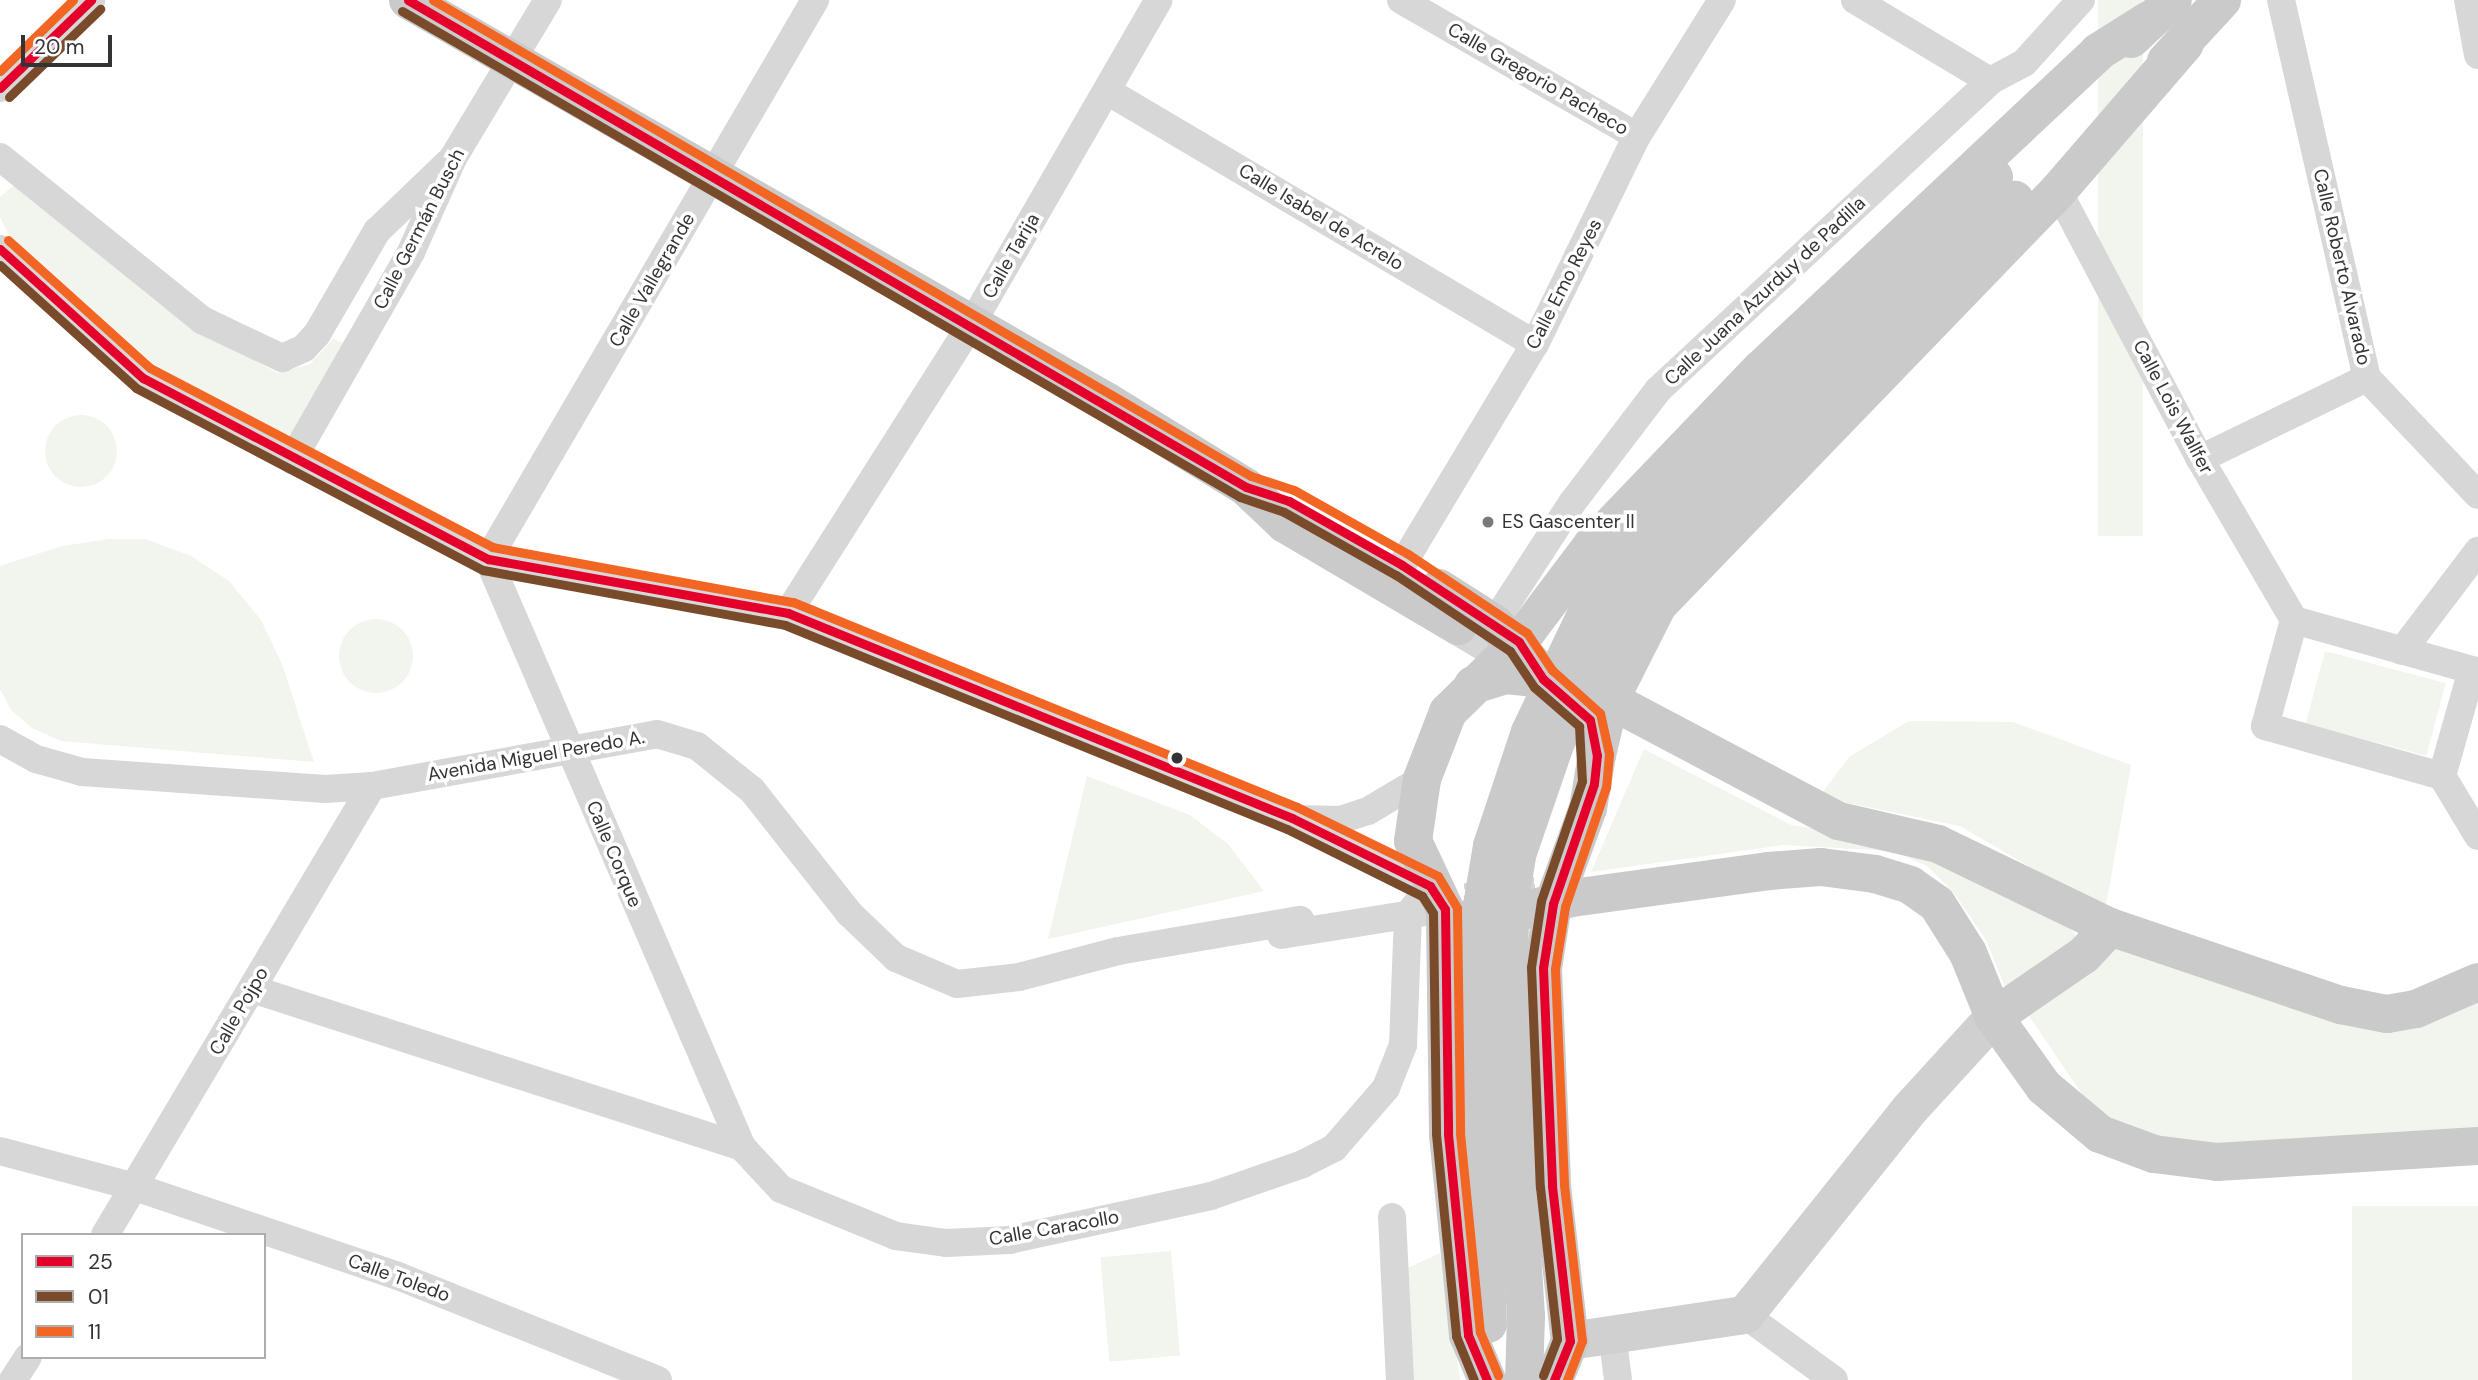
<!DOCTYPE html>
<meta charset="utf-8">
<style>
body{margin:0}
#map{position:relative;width:2478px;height:1380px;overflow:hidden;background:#fff;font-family:"DM Sans",sans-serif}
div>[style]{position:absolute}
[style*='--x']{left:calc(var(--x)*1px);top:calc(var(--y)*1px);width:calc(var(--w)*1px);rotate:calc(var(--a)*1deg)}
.green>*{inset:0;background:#f1f5ed;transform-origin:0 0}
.round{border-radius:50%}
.minor-tunnel>*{height:28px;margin-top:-14px;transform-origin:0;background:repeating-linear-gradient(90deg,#d6d6d6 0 28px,transparent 0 42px)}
.primary-tunnel>*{height:38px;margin-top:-19px;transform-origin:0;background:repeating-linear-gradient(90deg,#d6d6d6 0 38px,transparent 0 57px)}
.minor>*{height:28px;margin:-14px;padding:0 14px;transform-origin:14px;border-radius:14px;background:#d7d7d7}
.secondary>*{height:38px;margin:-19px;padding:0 19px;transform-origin:19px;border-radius:19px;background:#d0d0d0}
.primary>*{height:38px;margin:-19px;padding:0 19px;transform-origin:19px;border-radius:19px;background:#cacaca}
.primary-bridge>*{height:38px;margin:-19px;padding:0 19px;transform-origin:19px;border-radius:19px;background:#cacaca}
.bus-1>*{height:9px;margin:-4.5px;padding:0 4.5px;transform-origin:4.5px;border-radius:4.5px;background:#e4002b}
.bus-2>*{height:9px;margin:-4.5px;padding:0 4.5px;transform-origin:4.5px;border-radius:4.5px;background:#7a4b2a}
.bus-3>*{height:9px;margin:-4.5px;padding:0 4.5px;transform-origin:4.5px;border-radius:4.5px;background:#f26522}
.dots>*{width:19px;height:19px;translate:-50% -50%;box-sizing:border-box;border:4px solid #fff;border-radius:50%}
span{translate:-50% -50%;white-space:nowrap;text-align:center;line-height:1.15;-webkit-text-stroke:7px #fff;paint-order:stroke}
.street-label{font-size:19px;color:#333}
.poi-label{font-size:19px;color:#333}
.left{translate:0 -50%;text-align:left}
.legend{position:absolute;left:21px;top:1233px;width:245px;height:126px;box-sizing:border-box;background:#fff;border:2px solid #adadad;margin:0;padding:9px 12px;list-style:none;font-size:21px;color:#333}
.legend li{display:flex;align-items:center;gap:14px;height:35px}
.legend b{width:35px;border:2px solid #adadad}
.scale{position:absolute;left:21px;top:35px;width:91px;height:32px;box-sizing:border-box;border:4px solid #333;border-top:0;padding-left:9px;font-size:21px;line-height:24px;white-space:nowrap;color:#333;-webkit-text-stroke:5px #fff;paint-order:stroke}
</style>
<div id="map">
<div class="green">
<div style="left:2098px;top:0;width:45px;height:536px"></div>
<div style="clip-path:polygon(14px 185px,164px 308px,277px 373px,310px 364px,333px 339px,347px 344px,292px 434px,271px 435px,158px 368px,9px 235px,0 217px,0 197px)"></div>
<div class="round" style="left:45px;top:415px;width:72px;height:72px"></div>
<div style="clip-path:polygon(109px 539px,145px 539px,191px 556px,229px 581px,261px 620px,282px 664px,314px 762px,61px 741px,32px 728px,11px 710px,0 689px,0 566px,62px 546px)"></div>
<div class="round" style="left:339px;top:619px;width:74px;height:74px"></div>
<div style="left:2325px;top:651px;width:125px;height:75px;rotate:15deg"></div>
<div style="clip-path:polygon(1909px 721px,2013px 722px,2131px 765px,2105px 911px,1960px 826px,1819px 797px,1849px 757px)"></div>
<div style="clip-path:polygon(1644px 749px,1791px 825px,1879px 839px,2045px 909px,2075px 933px,2073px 950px,2007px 992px,1986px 940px,1954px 893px,1927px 866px,1893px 851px,1784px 845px,1591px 872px)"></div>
<div style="clip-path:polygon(1087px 776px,1190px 815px,1228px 844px,1264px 891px,1048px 939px)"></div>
<div style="clip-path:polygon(2103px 946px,2126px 947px,2292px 996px,2478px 994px,2478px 1130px,2204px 1147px,2125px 1128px,2086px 1100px,2023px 1007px)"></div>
<div style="left:2478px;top:1206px;width:174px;height:126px;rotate:90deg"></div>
<div style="left:1171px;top:1251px;width:105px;height:71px;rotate:85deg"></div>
<div style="clip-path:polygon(1440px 1253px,1460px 1380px,1406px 1380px,1399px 1272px)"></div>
</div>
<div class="minor-tunnel">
<div style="--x:1424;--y:903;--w:151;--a:-8"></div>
</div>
<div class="primary-tunnel">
<div style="--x:1458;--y:626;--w:86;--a:30.7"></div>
</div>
<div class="minor">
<div style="--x:1401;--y:0;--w:272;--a:30"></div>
<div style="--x:1855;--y:0;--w:157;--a:31"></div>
<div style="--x:2281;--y:0;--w:388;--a:77.2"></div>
<div style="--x:2367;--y:378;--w:161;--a:46.5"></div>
<div style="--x:2468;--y:0;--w:56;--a:79.7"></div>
<div style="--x:0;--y:88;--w:127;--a:-44"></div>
<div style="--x:1107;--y:91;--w:497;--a:30.6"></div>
<div style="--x:0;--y:157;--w:260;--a:38.9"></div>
<div style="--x:202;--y:320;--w:89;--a:25.4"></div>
<div style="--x:282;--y:358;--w:24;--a:-24"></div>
<div style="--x:304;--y:348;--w:19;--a:-47"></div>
<div style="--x:317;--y:334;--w:119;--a:-59.8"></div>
<div style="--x:377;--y:231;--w:105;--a:-43.8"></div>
<div style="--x:2058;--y:191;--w:303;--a:62.1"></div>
<div style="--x:2200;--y:459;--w:186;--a:59.7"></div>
<div style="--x:0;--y:249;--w:193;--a:42.1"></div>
<div style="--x:143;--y:378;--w:390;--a:27.7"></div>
<div style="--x:488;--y:559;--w:305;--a:10.2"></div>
<div style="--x:788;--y:613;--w:544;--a:22.13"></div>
<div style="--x:1292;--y:818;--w:154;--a:26.2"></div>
<div style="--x:1430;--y:886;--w:36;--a:127"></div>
<div style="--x:1408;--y:915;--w:130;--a:92.2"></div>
<div style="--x:1403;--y:1045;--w:46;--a:111.6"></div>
<div style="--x:1386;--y:1088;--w:79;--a:130.9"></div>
<div style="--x:1334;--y:1148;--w:35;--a:153"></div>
<div style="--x:1303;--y:1164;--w:97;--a:160.8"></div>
<div style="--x:1211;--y:1196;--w:206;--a:167.7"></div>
<div style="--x:1010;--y:1240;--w:64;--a:177.3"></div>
<div style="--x:946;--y:1243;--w:50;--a:-172"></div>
<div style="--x:896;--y:1236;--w:124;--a:-157.8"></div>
<div style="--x:781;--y:1189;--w:57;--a:-132.9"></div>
<div style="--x:742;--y:1147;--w:641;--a:-113.36"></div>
<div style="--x:2200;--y:459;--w:186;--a:-25.9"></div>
<div style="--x:292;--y:460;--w:240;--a:-60.2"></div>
<div style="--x:411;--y:252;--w:103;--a:-65.9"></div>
<div style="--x:453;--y:158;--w:184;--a:-59"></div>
<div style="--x:488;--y:559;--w:648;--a:-59.67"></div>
<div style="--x:1402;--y:565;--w:258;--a:-59"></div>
<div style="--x:1535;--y:344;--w:232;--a:-63.9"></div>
<div style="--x:1637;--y:136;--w:160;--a:-58"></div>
<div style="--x:788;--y:613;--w:341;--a:-57.6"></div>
<div style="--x:971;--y:325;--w:375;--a:-60"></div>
<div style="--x:1494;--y:623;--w:143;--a:-57"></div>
<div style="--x:1572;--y:503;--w:142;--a:-52.7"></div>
<div style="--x:1658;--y:390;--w:454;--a:-42.9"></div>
<div style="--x:1990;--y:81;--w:38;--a:-28"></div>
<div style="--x:2024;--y:63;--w:85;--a:-47.9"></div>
<div style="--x:2402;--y:651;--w:126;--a:-52.8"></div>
<div style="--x:0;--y:739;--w:41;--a:29.1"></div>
<div style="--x:36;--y:759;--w:48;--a:15.8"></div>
<div style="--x:82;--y:772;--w:244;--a:4"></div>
<div style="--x:325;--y:789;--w:47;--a:-3.7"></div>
<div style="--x:372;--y:786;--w:290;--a:-10.3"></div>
<div style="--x:657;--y:734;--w:42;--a:16.7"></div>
<div style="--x:697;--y:746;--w:70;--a:38.7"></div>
<div style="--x:752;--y:790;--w:157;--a:51.7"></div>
<div style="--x:849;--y:913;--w:65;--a:43.8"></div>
<div style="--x:896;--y:958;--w:66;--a:23.1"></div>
<div style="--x:957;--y:984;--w:62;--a:-6.4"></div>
<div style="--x:1019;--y:977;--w:102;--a:-14.7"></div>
<div style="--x:1118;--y:951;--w:185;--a:-9.7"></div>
<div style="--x:2442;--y:776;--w:110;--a:-74.2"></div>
<div style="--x:2472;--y:670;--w:185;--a:-164.3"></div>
<div style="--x:2294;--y:620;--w:110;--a:105.3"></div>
<div style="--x:2265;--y:726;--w:184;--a:15.8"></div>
<div style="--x:2442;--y:776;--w:70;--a:59"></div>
<div style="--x:1299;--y:819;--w:41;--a:1.4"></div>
<div style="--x:1340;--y:820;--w:29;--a:-18"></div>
<div style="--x:1368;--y:811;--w:63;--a:-30.7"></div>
<div style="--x:1281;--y:935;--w:145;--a:-9.1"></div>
<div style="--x:252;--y:989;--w:515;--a:17.87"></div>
<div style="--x:0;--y:1151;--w:140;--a:14.9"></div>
<div style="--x:135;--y:1187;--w:278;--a:18.7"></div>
<div style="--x:398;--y:1276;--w:280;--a:21.8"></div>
<div style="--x:1392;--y:1217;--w:163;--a:87.2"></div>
<div style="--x:105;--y:1235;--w:522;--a:-59.26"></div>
<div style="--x:1745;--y:1315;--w:110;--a:36.1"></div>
<div style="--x:1612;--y:1333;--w:47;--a:82.7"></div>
<div style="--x:13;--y:1380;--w:27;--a:-57"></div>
</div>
<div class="secondary">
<div style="--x:1570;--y:1341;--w:177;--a:-8.5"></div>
<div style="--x:1745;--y:1315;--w:264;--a:-51.3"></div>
<div style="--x:1910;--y:1109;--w:125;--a:-47.6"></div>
</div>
<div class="primary">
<div style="--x:408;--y:0;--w:805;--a:29.88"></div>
<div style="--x:1106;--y:401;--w:164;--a:31.6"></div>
<div style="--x:1246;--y:487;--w:54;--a:43.5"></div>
<div style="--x:1285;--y:524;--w:201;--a:30.5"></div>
<div style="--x:2131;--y:39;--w:57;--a:-42.9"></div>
<div style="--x:2166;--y:61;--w:83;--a:-47.4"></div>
<div style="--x:1439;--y:588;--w:65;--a:32.5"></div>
<div style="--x:1494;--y:623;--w:55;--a:46.5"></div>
<div style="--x:1473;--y:685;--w:34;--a:-17"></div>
<div style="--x:1506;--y:675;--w:37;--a:6"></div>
<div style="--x:1543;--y:679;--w:25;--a:32"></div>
<div style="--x:1564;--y:692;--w:38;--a:47"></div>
<div style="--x:1590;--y:720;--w:36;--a:79"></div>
<div style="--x:1597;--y:755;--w:54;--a:99.6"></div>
<div style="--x:1588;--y:808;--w:102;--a:110"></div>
<div style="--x:1553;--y:904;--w:65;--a:98.9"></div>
<div style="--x:1543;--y:968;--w:218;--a:87.6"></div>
<div style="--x:1552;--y:1186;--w:156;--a:83.4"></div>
<div style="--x:1570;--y:1341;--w:42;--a:112.3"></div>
<div style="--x:1564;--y:692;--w:47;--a:9.9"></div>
<div style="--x:1610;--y:700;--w:259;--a:27.9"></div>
<div style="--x:1839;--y:821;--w:102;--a:13.1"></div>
<div style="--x:1938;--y:844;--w:191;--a:25.8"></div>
<div style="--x:2110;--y:927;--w:244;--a:18.7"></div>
<div style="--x:2341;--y:1005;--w:47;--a:11.1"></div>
<div style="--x:2387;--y:1014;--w:29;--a:-10"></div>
<div style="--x:2416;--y:1009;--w:68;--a:-23.5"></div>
<div style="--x:1597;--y:755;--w:57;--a:-76.7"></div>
<div style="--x:1610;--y:700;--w:106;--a:-63.2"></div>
<div style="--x:1658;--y:605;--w:576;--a:-45.99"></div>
<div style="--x:2058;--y:191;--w:194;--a:-49.2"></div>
<div style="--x:1479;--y:911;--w:40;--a:1.4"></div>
<div style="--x:1519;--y:912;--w:55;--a:-14.8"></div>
<div style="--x:1572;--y:898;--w:198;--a:-7.8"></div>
<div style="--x:1768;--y:871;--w:53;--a:-4.3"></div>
<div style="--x:1821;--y:867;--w:54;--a:7.4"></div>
<div style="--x:1875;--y:874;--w:37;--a:17"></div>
<div style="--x:1910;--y:885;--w:33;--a:35"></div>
<div style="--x:1937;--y:904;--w:58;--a:57.7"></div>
<div style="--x:1968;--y:953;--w:69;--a:67.9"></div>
<div style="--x:1994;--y:1017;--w:86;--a:54.5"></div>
<div style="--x:2044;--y:1087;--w:73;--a:40"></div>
<div style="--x:2100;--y:1134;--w:58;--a:20.3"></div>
<div style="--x:2154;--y:1154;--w:64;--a:7.2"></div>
<div style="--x:2217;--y:1162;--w:261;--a:-3.5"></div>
<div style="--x:1994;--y:1017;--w:109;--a:-34.6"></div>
<div style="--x:2084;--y:955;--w:38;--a:-47"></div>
<div style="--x:1487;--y:1380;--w:49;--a:-112.9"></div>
<div style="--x:1468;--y:1335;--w:202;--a:-95.7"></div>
<div style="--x:1448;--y:1134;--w:225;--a:-90.8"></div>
<div style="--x:1445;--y:909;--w:75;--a:-115.2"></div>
<div style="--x:1413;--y:841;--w:63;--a:-81.7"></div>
<div style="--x:1422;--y:779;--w:72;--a:-68.8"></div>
<div style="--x:1448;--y:712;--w:100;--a:-44.6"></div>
<div style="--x:1519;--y:642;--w:121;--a:-53"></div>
<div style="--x:1592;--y:545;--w:244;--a:-46.2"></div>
<div style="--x:1761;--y:369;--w:463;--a:-43.2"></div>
<div style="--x:2098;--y:52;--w:60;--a:-32.1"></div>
<div style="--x:1524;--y:1380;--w:64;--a:-88.2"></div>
</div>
<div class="primary-bridge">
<div style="--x:1526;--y:1316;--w:306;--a:-93.6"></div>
<div style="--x:1507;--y:1011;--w:117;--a:-88"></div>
<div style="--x:1511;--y:894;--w:39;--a:-81"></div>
<div style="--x:1517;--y:855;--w:120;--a:-71"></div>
<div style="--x:1556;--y:742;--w:134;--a:-64.4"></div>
<div style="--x:1614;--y:621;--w:85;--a:-54.6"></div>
<div style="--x:1663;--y:552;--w:498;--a:-45"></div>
<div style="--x:1488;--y:1324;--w:310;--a:-92.2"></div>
<div style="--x:1476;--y:1014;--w:114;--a:-86.5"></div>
<div style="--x:1483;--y:900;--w:55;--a:-80.5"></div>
<div style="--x:1492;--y:846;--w:120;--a:-71.6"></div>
<div style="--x:1530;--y:732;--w:140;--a:-64.5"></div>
<div style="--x:1590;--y:606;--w:151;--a:-52.5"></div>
<div style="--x:1682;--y:486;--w:439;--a:-44.7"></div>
</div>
<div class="bus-1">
<div style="--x:408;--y:0;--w:969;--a:30.16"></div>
<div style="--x:1246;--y:487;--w:45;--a:18"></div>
<div style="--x:1289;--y:501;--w:130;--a:29.5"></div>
<div style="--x:1402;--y:565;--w:140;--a:33.3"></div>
<div style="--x:1519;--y:642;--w:44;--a:57"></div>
<div style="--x:1543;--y:679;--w:62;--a:41.1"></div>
<div style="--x:1590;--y:720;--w:36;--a:79"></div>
<div style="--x:1597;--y:755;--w:29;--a:96"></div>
<div style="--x:1594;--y:784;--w:127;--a:108.9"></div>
<div style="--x:1553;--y:904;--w:65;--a:98.9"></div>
<div style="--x:1543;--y:968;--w:218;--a:87.6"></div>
<div style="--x:1552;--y:1186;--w:156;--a:83.4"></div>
<div style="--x:1570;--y:1341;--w:42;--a:112.3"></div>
<div style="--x:0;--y:88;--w:127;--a:-44"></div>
<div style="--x:0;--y:249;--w:193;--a:42.1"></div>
<div style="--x:143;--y:378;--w:390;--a:27.7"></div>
<div style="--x:488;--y:559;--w:305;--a:10.2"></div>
<div style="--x:788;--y:613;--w:544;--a:22.13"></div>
<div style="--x:1292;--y:818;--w:154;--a:26.2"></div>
<div style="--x:1430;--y:886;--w:27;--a:57"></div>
<div style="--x:1445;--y:909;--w:225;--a:89.2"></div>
<div style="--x:1448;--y:1134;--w:202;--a:84.3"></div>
<div style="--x:1468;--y:1335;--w:49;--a:67.1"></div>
</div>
<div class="bus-2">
<div style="--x:402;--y:11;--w:969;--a:30.11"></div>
<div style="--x:1240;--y:497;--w:46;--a:18.8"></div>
<div style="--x:1284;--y:512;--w:129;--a:29.4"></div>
<div style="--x:1396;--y:575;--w:137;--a:33.7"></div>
<div style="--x:1510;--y:651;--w:43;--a:56.3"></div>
<div style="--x:1534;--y:687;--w:60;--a:40.9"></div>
<div style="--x:1579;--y:726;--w:55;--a:86.9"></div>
<div style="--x:1582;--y:781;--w:127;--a:108.9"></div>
<div style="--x:1541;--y:901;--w:67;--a:98.6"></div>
<div style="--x:1531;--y:967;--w:220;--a:87.7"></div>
<div style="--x:1540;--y:1187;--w:153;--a:83.6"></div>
<div style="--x:1557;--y:1339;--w:39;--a:111"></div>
<div style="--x:9;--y:97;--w:127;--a:-44"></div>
<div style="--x:0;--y:265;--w:183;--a:42.1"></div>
<div style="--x:136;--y:388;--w:392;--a:27.7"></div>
<div style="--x:483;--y:570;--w:307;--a:10.3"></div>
<div style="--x:785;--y:625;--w:542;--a:22.12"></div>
<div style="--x:1287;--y:829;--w:151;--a:26.4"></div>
<div style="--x:1422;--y:896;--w:20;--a:57"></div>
<div style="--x:1433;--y:913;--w:221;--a:89.2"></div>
<div style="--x:1436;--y:1134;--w:203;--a:84.3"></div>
<div style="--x:1456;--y:1336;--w:48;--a:67.8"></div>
</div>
<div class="bus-3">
<div style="--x:433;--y:0;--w:946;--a:30.2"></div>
<div style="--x:1251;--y:476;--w:45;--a:18"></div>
<div style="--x:1294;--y:490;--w:131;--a:29.3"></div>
<div style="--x:1408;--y:554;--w:143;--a:33.6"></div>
<div style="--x:1527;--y:633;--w:45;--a:56"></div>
<div style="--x:1552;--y:670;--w:64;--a:41.9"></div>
<div style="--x:1600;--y:713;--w:42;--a:77.6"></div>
<div style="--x:1609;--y:754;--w:33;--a:95"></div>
<div style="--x:1606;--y:787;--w:127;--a:108.9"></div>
<div style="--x:1565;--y:907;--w:63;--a:99.2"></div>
<div style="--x:1555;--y:969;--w:216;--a:87.6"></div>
<div style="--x:1564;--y:1185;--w:157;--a:83.4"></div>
<div style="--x:1582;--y:1341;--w:42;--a:111"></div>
<div style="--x:0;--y:71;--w:102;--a:-44.2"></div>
<div style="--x:8;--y:240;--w:191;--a:42"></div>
<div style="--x:150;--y:368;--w:386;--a:27.6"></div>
<div style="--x:492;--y:547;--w:306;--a:10.4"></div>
<div style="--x:793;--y:602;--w:544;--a:22.13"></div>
<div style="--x:1297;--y:807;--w:157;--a:26.1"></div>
<div style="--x:1438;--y:876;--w:37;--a:59"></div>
<div style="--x:1457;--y:908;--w:225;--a:89.2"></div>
<div style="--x:1460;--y:1133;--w:200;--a:84.3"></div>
<div style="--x:1480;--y:1332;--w:47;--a:67.3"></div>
</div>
<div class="dots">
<div style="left:1488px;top:522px;background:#7a7a7a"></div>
<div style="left:1177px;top:758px;background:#333"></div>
</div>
<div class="street-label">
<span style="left:1538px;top:79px;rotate:30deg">Calle Gregorio Pacheco</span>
<span style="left:1321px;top:217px;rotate:31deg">Calle Isabel de Acrelo</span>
<span style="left:419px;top:229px;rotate:-63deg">Calle Germán Busch</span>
<span style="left:1011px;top:256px;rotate:-60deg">Calle Tarija</span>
<span style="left:2342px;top:267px;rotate:77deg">Calle Roberto Alvarado</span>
<span style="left:652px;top:280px;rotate:-60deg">Calle Vallegrande</span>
<span style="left:1564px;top:284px;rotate:-63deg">Calle Emo Reyes</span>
<span style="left:1765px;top:291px;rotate:-43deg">Calle Juana Azurduy de Padilla</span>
<span style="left:2173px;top:407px;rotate:62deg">Calle Lois Wallfer</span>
<span style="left:536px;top:756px;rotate:-10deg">Avenida Miguel Peredo A.</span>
<span style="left:614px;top:854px;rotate:67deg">Calle Corque</span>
<span style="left:239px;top:1011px;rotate:-60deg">Calle Pojpo</span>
<span style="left:1054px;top:1228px;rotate:-10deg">Calle Caracollo</span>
<span style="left:399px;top:1278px;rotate:20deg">Calle Toledo</span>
</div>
<div class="poi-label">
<span class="left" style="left:1502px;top:522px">ES Gascenter II</span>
</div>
<ul class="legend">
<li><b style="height:9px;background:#e4002b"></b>25</li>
<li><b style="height:9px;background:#7a4b2a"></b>01</li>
<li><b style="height:9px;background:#f26522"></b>11</li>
</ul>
<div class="scale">20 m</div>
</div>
